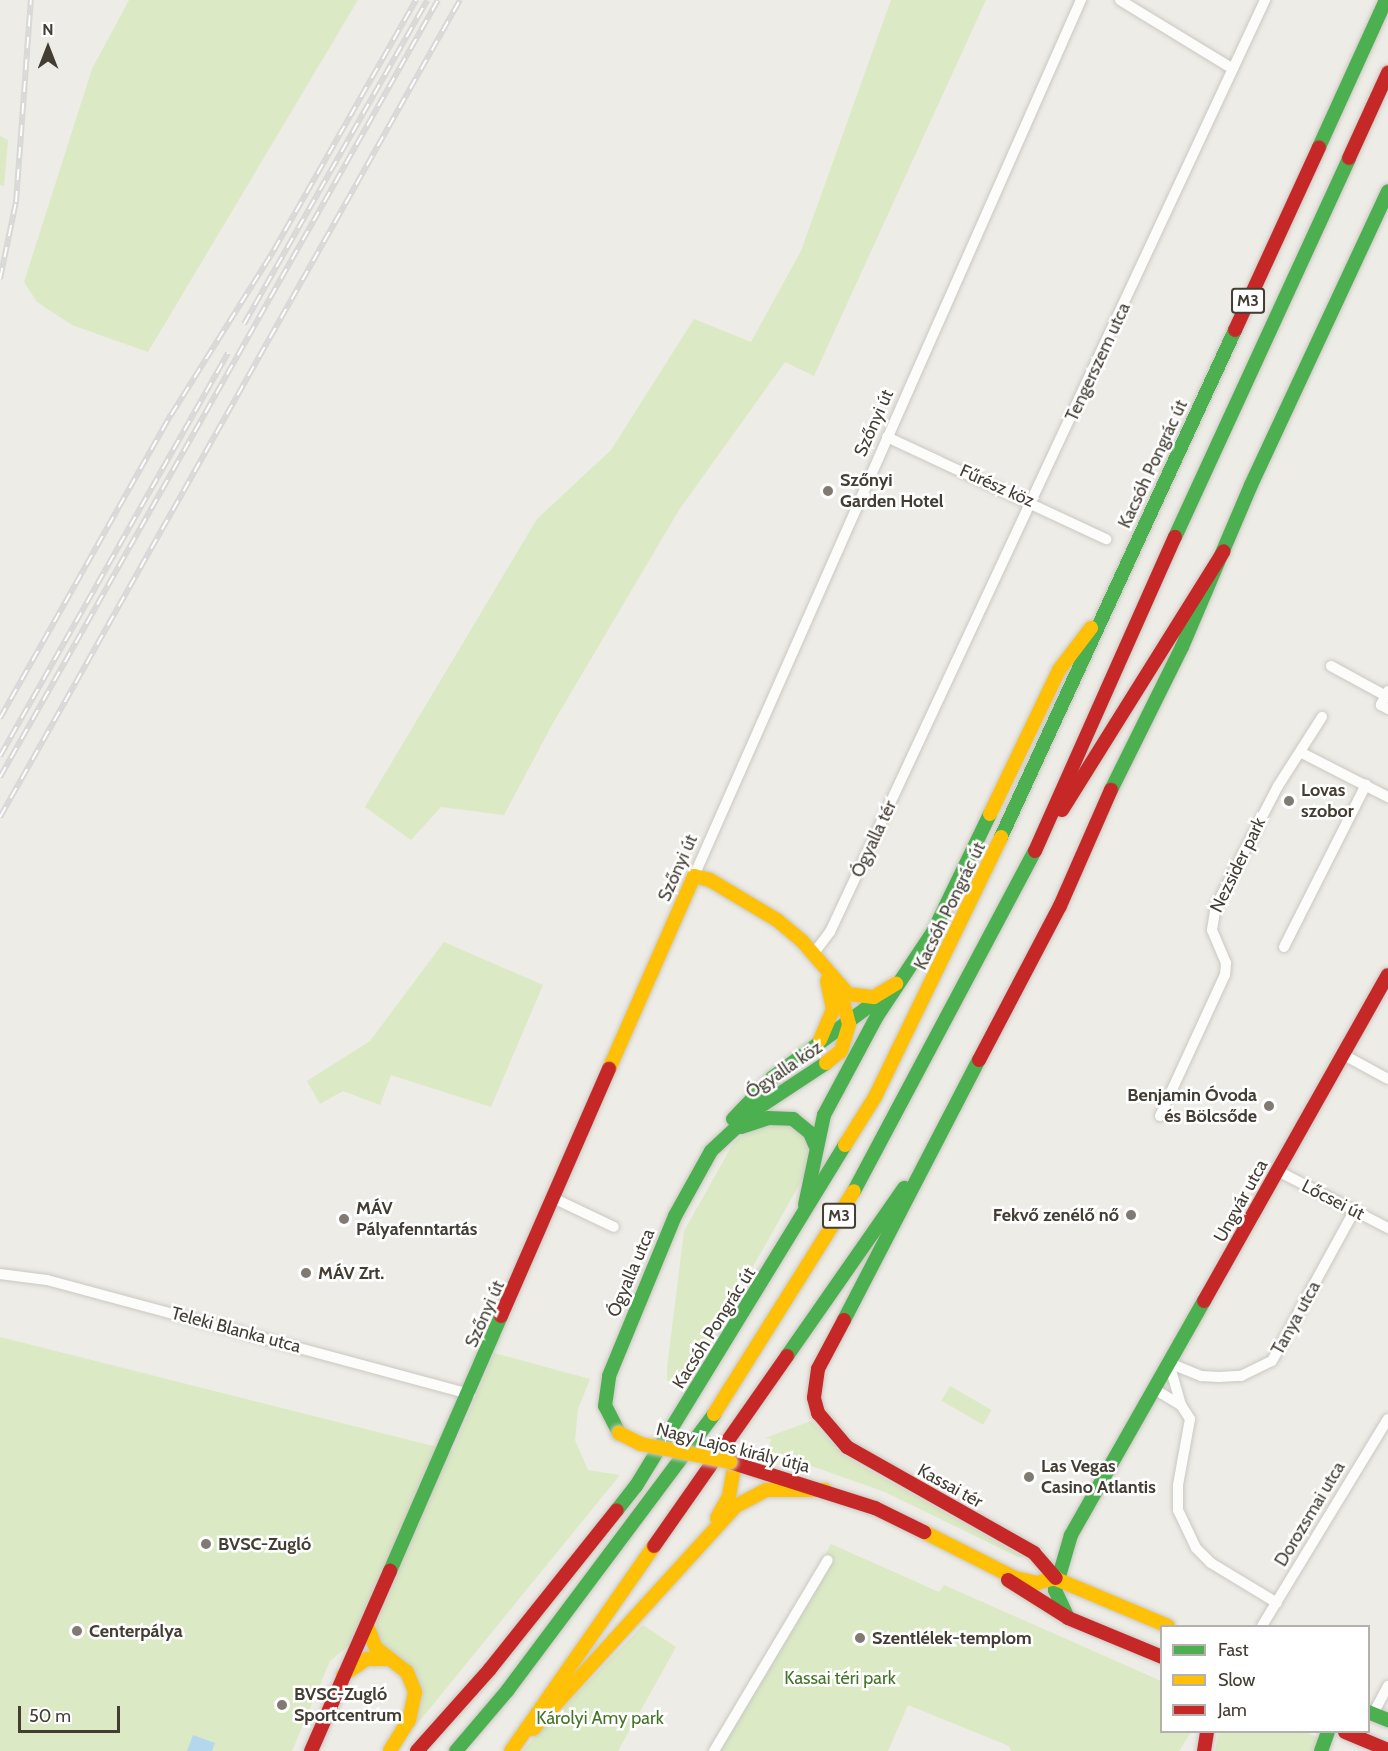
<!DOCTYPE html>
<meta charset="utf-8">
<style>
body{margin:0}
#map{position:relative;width:1388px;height:1751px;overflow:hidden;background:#eeece6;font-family:Cabin,sans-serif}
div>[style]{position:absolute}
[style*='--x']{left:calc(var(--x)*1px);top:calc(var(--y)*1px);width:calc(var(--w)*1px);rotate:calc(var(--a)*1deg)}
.green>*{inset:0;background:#dbe9c5;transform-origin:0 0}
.water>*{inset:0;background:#b5d7ec}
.roads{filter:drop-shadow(0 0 2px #cac8c2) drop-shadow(0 0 2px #cac8c2)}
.street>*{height:10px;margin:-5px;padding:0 5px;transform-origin:5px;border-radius:5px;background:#fcfcfb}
.fast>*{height:14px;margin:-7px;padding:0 7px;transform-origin:7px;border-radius:7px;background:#4caf50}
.slow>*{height:14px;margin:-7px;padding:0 7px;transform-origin:7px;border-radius:7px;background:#ffc107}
.jam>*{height:14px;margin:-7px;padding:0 7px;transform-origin:7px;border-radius:7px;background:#c62828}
.rail>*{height:6px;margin-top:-3px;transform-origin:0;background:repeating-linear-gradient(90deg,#fff 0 11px,#d8d8d7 0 22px);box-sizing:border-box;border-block:2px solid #d8d8d7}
.bridges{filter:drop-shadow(0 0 2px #cfcabe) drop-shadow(0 0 2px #cfcabe)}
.slow-bridge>*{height:14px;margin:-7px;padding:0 7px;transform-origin:7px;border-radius:7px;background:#ffc107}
.dots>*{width:16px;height:16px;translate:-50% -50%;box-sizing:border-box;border:3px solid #fff;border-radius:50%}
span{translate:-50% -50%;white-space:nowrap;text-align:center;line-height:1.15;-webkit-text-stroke:5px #fff;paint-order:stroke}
.shield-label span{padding:2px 4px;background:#fff;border:2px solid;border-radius:4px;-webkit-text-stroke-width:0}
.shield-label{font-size:16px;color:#433d33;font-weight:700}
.street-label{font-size:18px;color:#433d33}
.poi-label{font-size:18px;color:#433d33;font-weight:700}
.left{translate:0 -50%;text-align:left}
.right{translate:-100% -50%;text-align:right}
.park-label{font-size:18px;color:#447427}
.legend{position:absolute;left:1160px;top:1625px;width:210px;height:108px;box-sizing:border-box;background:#fff;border:2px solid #b4b1ad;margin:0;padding:8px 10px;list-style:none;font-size:18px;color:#433d33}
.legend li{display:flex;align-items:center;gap:12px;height:30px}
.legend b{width:30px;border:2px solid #b4b1ad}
.north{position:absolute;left:18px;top:18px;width:60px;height:60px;-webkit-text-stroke:4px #fff;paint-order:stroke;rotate:0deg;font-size:16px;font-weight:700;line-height:24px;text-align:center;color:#433d33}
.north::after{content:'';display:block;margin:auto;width:21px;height:27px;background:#433d33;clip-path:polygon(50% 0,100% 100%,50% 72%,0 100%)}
.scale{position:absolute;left:18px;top:1706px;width:102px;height:27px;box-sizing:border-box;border:3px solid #433d33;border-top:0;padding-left:8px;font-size:18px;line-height:21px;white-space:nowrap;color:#433d33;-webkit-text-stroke:4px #fff;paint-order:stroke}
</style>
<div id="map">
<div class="green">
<div style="clip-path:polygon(129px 0,358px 0,148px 352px,72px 325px,37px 302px,24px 282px,92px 69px)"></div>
<div style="clip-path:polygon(891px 0,986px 0,814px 376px,785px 362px,679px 510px,553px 723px,504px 815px,441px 807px,411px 840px,365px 807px,537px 519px,611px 450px,694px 319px,751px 342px,801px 251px)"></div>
<div style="clip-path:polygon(0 136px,8px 140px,4px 186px,0 185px)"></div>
<div style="clip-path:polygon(444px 942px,543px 985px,491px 1107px,391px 1075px,380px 1105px,343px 1091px,320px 1104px,307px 1081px,370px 1041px)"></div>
<div style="clip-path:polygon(789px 1123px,811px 1144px,808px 1169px,688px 1382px,677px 1387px,667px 1380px,667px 1368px,684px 1231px,734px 1142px,756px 1126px)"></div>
<div style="clip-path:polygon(0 1337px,453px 1451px,494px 1353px,590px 1379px,578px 1409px,575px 1440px,588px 1470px,620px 1475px,404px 1740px,419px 1710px,378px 1635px,376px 1623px,330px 1661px,292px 1751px,0 1751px)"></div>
<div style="left:950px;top:1386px;width:48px;height:17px;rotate:30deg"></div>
<div style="clip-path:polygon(811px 1421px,844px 1456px,1024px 1557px,1018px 1557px,885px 1492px,769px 1451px,771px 1439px,765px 1438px)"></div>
<div style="clip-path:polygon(831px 1544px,939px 1592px,944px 1585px,1161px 1681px,1162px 1732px,1191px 1732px,1179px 1751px,1011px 1751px,1009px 1746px,908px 1705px,888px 1751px,714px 1751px)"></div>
<div style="clip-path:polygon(643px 1625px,676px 1647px,618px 1751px,522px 1751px)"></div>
<div style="clip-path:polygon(1219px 1732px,1305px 1732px,1318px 1737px,1313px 1751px,1215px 1751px)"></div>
</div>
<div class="water">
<div style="clip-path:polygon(193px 1735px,215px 1743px,212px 1751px,187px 1751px)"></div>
</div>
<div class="roads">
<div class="street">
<div style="--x:1120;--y:0;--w:132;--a:31.4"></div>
<div style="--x:887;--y:437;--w:242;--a:25"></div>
<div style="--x:1331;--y:666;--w:63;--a:28.6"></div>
<div style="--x:1388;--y:691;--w:16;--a:117"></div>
<div style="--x:1381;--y:705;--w:8;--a:30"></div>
<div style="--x:1302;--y:753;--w:97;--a:27.1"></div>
<div style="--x:694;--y:876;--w:958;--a:-66.17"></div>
<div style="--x:1284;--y:947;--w:182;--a:-63.2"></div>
<div style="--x:814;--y:953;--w:26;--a:-53"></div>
<div style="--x:830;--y:932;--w:1029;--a:-64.98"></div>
<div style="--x:1344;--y:1055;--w:50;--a:28.6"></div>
<div style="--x:1160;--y:1116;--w:155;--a:-65.3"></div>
<div style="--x:1225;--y:975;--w:12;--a:-85"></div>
<div style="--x:1226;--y:963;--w:36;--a:-113"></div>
<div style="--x:1212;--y:930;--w:24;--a:-81"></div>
<div style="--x:1216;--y:906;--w:135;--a:-62.7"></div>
<div style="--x:1278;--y:786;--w:82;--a:-57.5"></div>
<div style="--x:1278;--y:1171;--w:124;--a:27.4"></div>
<div style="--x:555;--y:1199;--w:65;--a:25.4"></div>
<div style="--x:0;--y:1274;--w:47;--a:7.3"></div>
<div style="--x:47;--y:1280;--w:438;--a:15.1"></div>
<div style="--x:1169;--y:1363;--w:35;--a:22"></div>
<div style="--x:1201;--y:1376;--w:18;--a:3"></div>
<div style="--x:1219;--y:1377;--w:22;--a:-3"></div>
<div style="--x:1241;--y:1376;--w:34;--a:-26"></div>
<div style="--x:1272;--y:1361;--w:171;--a:-61.3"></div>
<div style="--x:1169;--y:1363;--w:44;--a:74.1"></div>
<div style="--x:1154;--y:1389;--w:31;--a:31"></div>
<div style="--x:1181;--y:1405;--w:17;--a:57"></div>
<div style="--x:1190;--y:1419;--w:67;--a:100.3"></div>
<div style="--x:1178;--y:1485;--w:25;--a:90"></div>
<div style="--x:1178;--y:1510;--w:42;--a:64.7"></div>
<div style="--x:1196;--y:1548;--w:21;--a:45"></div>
<div style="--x:1211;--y:1563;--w:77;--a:31.2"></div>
<div style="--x:1262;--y:1626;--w:242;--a:-58.7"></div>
<div style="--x:1373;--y:1714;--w:32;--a:-62"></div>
<div style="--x:714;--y:1751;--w:222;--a:-59.2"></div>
</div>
<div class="fast">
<div style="--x:1319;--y:147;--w:162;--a:-65.5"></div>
<div style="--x:1175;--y:537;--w:417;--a:-65.3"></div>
<div style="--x:1111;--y:790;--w:160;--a:-63.6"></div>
<div style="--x:1182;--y:647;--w:176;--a:-66.9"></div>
<div style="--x:1251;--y:485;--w:324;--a:-65"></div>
<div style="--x:1001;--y:837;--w:558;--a:-65.22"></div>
<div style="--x:733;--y:1119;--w:57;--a:-46.4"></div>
<div style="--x:772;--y:1078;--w:138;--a:-36.5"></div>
<div style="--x:741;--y:1127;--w:28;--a:-18"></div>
<div style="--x:768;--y:1118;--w:25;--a:2"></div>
<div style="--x:793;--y:1119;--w:22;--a:39"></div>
<div style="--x:810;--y:1133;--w:13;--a:67"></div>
<div style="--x:854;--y:1191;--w:385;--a:-62"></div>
<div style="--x:805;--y:1205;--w:92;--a:-78.1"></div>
<div style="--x:824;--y:1115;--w:112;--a:-61.8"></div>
<div style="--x:877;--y:1016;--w:101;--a:-56.3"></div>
<div style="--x:933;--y:932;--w:131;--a:-64.2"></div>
<div style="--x:844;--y:1320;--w:293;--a:-62.6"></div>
<div style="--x:787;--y:1356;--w:205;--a:-55.1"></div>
<div style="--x:619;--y:1433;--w:30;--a:-117"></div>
<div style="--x:605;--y:1406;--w:30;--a:-82"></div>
<div style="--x:609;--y:1376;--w:173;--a:-67.6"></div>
<div style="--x:675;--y:1216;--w:74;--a:-61"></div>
<div style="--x:711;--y:1151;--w:60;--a:-43"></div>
<div style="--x:755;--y:1110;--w:85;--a:-33.5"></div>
<div style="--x:617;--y:1510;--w:31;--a:-52"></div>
<div style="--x:636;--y:1486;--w:400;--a:-58.5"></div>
<div style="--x:390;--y:1571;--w:278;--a:-66.5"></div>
<div style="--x:1068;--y:1618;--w:31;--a:-115"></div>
<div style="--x:1055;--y:1590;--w:57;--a:-73.8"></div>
<div style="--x:1071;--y:1535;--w:269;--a:-60.4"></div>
<div style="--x:1368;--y:1712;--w:22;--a:22"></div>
<div style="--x:456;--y:1751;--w:79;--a:-49.6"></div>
<div style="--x:507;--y:1691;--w:346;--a:-53.2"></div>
<div style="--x:1321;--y:1751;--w:20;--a:-70"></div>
</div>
<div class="slow">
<div style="--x:990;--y:814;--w:160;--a:-64.4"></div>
<div style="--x:1059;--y:670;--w:53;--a:-52.7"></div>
<div style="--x:820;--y:1040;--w:34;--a:-67"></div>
<div style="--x:833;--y:1009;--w:29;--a:-102"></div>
<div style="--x:826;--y:1063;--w:19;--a:-39"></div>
<div style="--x:841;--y:1051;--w:28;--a:-73"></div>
<div style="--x:849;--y:1024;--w:39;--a:-105"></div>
<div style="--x:609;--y:1069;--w:211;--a:-66.2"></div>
<div style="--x:694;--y:876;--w:16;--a:14"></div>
<div style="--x:710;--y:880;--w:78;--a:30.8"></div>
<div style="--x:777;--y:920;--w:33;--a:40"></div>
<div style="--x:802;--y:941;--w:70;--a:49"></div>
<div style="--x:848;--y:994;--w:26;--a:7"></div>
<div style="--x:874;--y:997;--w:26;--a:-31"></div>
<div style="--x:845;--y:1145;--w:57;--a:-58"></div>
<div style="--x:875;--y:1097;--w:289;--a:-64.1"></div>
<div style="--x:714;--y:1414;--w:263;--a:-57.9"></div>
<div style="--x:717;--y:1518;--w:25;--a:-61"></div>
<div style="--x:729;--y:1496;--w:34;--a:-80"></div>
<div style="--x:924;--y:1532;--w:102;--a:26.8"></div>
<div style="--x:1015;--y:1578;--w:23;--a:13"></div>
<div style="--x:1037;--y:1583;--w:20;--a:-15"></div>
<div style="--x:1049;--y:1576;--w:129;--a:22.8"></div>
<div style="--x:367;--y:1625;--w:25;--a:69"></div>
<div style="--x:376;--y:1648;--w:39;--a:38"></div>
<div style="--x:407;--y:1672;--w:22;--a:68"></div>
<div style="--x:415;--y:1692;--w:29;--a:102"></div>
<div style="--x:409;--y:1720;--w:36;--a:122"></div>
<div style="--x:343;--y:1675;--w:29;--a:-34"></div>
<div style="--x:367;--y:1659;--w:20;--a:0"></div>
<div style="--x:533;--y:1729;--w:302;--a:-47.7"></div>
<div style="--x:736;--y:1506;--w:34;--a:-28"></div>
<div style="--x:766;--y:1490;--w:59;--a:0"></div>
<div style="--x:511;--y:1751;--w:250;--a:-55.1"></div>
</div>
<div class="jam">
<div style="--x:1349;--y:158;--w:94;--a:-65.4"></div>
<div style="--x:1235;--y:330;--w:201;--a:-65.3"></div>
<div style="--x:1062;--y:810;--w:305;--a:-58"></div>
<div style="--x:1035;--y:851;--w:344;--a:-66"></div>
<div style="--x:979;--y:1060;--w:174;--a:-62.3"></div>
<div style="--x:1060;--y:906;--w:127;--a:-66.3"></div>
<div style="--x:1204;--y:1301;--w:374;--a:-60.6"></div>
<div style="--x:501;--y:1316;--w:270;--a:-66.4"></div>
<div style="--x:844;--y:1320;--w:55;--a:118"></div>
<div style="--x:818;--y:1369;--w:29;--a:98"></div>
<div style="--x:814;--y:1398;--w:16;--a:75"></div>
<div style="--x:818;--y:1413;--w:45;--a:49.5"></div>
<div style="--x:847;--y:1447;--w:215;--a:29.5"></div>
<div style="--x:1034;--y:1553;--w:33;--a:49"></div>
<div style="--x:730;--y:1462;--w:152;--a:17.6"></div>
<div style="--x:875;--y:1508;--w:55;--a:26.1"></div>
<div style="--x:654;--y:1546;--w:232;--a:-55"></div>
<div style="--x:1008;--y:1580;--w:71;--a:32.3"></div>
<div style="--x:1068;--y:1618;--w:102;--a:22.5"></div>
<div style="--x:1345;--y:1732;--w:47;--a:22.7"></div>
<div style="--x:311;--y:1751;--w:197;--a:-66.3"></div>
<div style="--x:417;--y:1751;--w:110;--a:-48.3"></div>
<div style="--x:490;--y:1669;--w:203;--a:-51.4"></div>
<div style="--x:1204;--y:1751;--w:19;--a:-81"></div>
</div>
</div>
<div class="rail">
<div style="--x:0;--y:279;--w:79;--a:-78.3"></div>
<div style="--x:16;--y:202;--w:203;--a:-85.8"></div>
<div style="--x:244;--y:324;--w:372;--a:-60.5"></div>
<div style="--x:0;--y:718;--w:348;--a:-60.6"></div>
<div style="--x:171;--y:415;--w:195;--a:-58"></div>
<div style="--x:274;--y:250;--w:288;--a:-60.4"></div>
<div style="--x:0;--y:756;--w:463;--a:-60.5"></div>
<div style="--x:0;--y:777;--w:892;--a:-60.59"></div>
<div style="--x:0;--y:817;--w:938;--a:-60.62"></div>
</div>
<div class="bridges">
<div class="slow-bridge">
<div style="--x:619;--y:1433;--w:25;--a:27"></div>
<div style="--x:641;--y:1444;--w:91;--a:11.4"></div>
</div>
</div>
<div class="dots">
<div style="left:828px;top:491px;background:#7f7a72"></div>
<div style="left:1289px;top:801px;background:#7f7a72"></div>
<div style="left:1269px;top:1106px;background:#7f7a72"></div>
<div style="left:1131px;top:1215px;background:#7f7a72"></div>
<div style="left:344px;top:1219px;background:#7f7a72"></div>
<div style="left:306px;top:1273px;background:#7f7a72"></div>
<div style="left:1029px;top:1477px;background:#7f7a72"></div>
<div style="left:206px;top:1544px;background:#7f7a72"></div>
<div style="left:77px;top:1631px;background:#7f7a72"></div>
<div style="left:860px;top:1638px;background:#7f7a72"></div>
<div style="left:282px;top:1705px;background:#7f7a72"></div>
</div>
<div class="shield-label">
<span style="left:1248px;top:301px">M3</span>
<span style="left:839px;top:1216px">M3</span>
</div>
<div class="street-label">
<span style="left:1098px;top:362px;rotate:-65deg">Tengerszem utca</span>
<span style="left:874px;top:423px;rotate:-66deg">Szőnyi út</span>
<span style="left:1153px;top:464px;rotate:-65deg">Kacsóh Pongrác út</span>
<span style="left:997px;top:486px;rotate:24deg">Fűrész köz</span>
<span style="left:874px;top:839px;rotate:-65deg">Ógyalla tér</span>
<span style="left:1238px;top:865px;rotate:-64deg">Nezsider park</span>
<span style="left:678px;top:868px;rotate:-66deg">Szőnyi út</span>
<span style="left:950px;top:906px;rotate:-64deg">Kacsóh Pongrác út</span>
<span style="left:784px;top:1070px;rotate:-34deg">Ógyalla köz</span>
<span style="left:1333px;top:1200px;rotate:27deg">Lőcsei út</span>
<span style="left:1241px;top:1201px;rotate:-61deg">Ungvár utca</span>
<span style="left:631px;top:1273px;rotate:-67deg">Ógyalla utca</span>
<span style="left:485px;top:1314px;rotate:-66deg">Szőnyi út</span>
<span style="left:1296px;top:1318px;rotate:-61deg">Tanya utca</span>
<span style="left:714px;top:1328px;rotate:-58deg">Kacsóh Pongrác út</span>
<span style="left:236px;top:1330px;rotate:15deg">Teleki Blanka utca</span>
<span style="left:733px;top:1448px;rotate:14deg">Nagy Lajos király útja</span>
<span style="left:950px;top:1486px;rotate:29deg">Kassai tér</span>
<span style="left:1310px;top:1514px;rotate:-59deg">Dorozsmai utca</span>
</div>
<div class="poi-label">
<span class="left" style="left:840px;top:491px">Szőnyi<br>Garden Hotel</span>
<span class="left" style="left:1301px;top:801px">Lovas<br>szobor</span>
<span class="right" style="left:1257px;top:1106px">Benjamin Óvoda<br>és Bölcsőde</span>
<span class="left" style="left:356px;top:1219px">MÁV<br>Pályafenntartás</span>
<span class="right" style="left:1119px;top:1215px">Fekvő zenélő nő</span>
<span class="left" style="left:318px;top:1273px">MÁV Zrt.</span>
<span class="left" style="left:1041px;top:1477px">Las Vegas<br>Casino Atlantis</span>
<span class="left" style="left:218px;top:1544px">BVSC-Zugló</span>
<span class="left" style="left:89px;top:1631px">Centerpálya</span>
<span class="left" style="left:872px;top:1638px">Szentlélek-templom</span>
<span class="left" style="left:294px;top:1705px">BVSC-Zugló<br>Sportcentrum</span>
</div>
<div class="park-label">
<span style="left:840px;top:1678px">Kassai téri park</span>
<span style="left:600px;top:1718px">Károlyi Amy park</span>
</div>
<ul class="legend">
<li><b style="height:8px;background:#4caf50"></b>Fast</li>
<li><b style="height:8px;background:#ffc107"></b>Slow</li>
<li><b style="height:8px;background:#c62828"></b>Jam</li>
</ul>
<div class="north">N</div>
<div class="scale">50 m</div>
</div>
